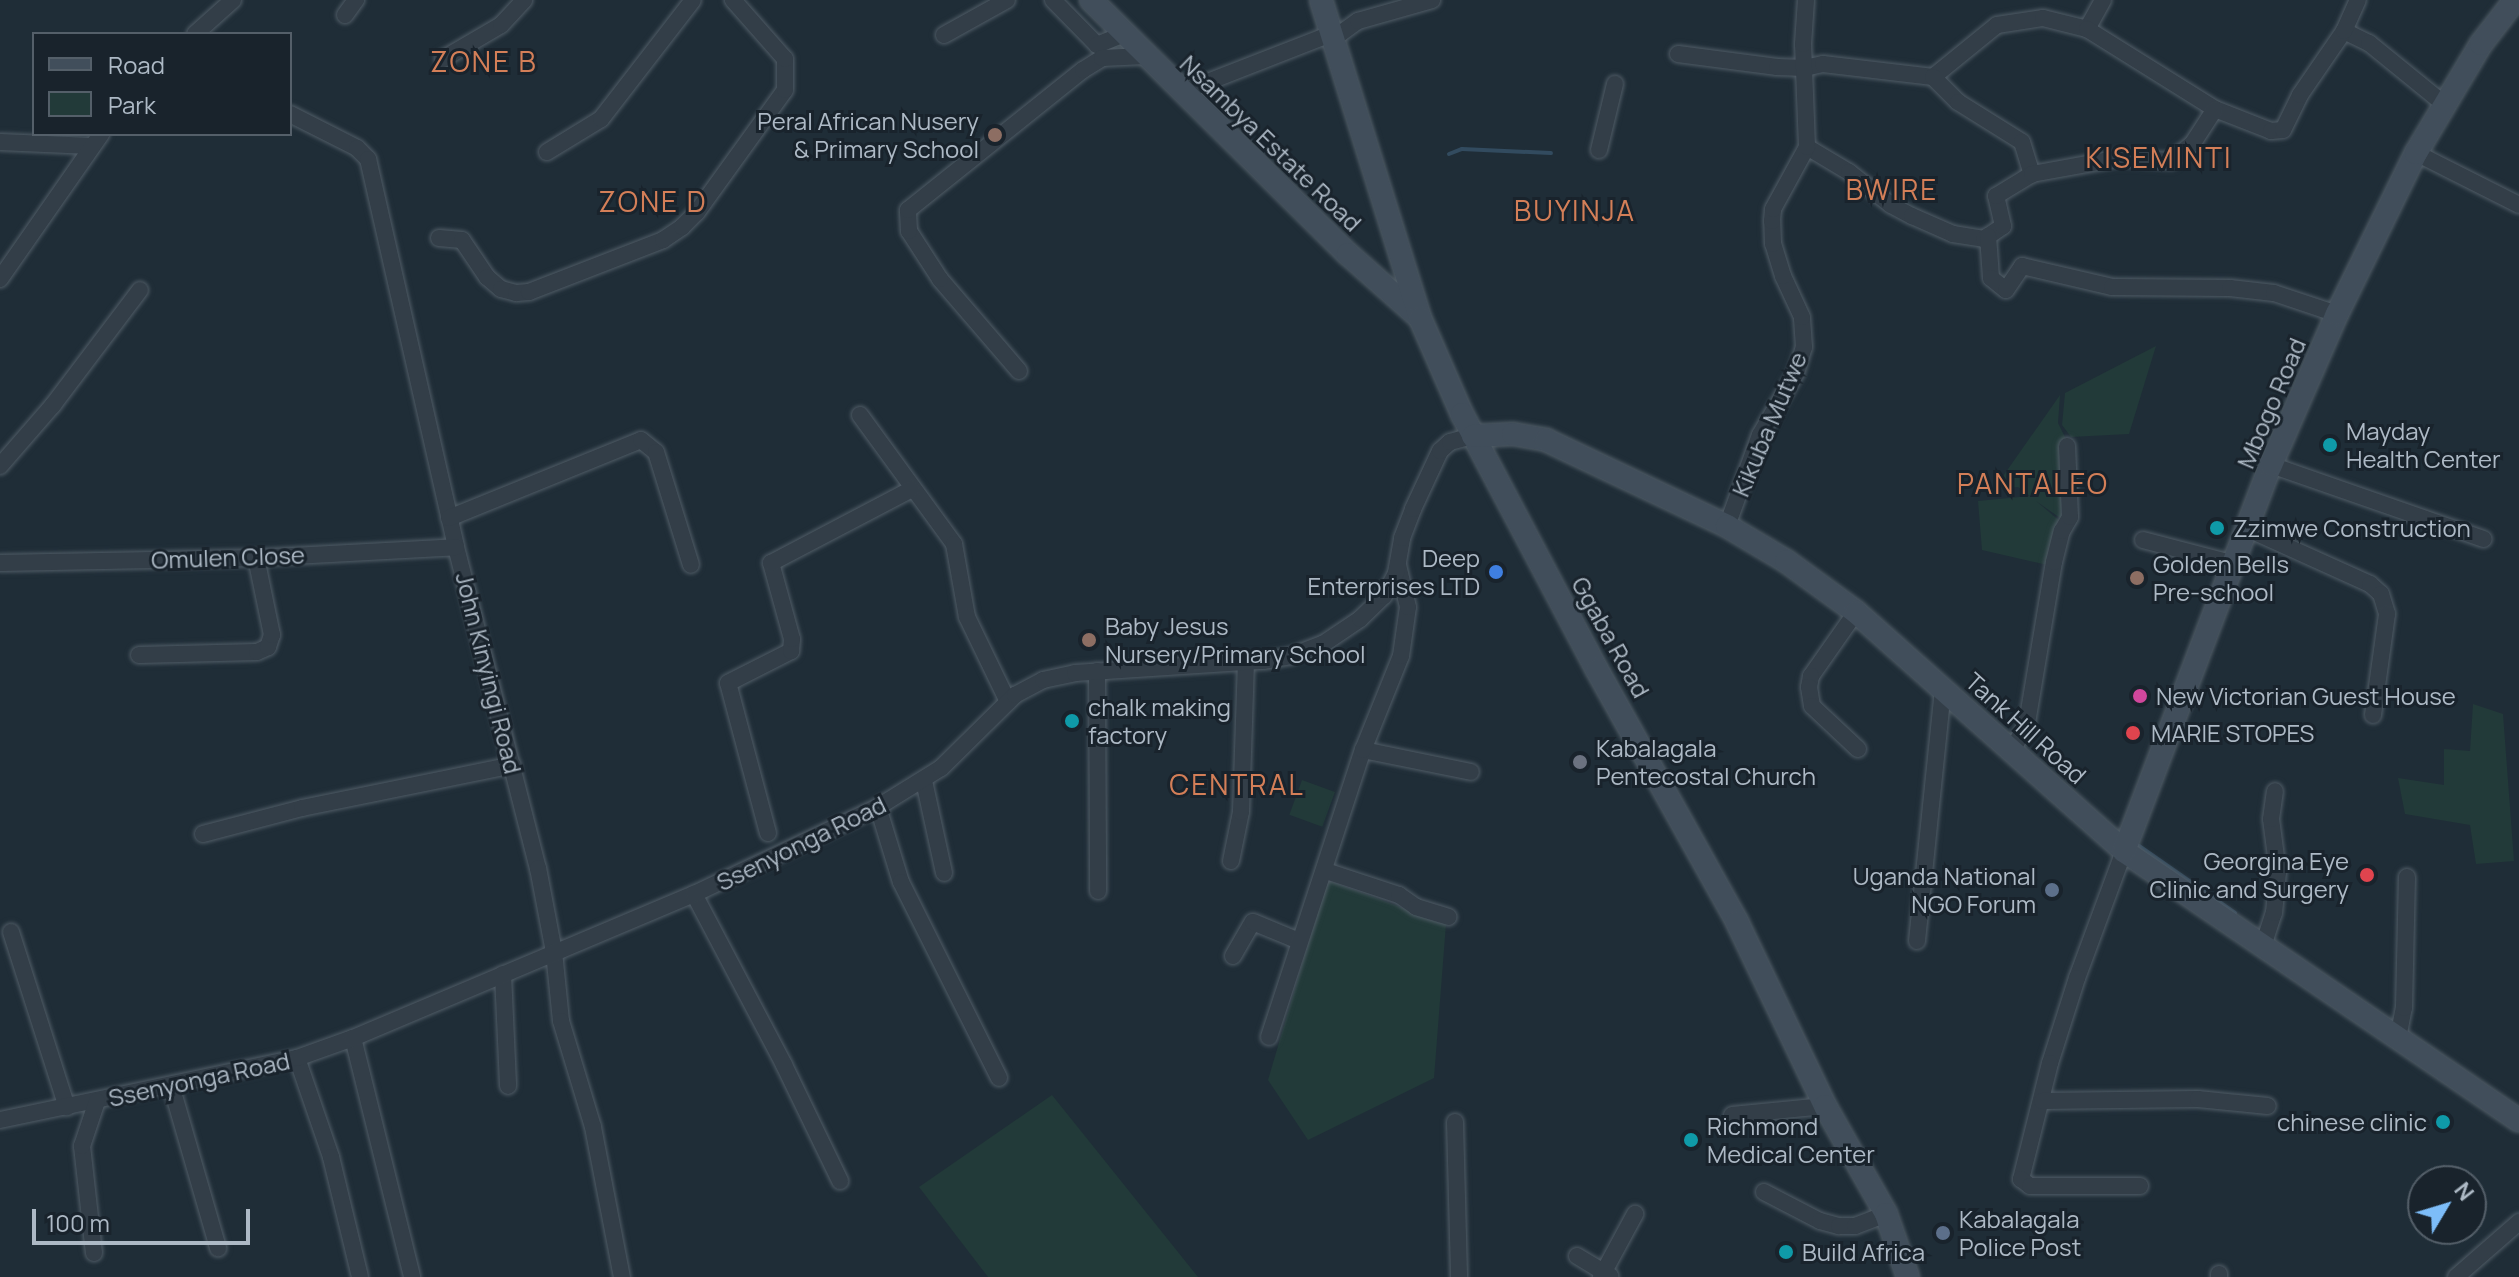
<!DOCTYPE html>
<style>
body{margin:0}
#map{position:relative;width:2519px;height:1277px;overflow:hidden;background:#1f2d37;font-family:Manrope,sans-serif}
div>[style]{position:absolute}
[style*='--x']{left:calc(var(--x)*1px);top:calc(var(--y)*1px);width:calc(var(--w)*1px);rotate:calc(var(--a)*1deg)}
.green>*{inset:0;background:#223a39;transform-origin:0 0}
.stream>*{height:4px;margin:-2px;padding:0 2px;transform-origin:2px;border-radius:2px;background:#324b5f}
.roads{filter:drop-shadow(0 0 2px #505c66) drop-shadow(0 0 2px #505c66)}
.street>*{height:16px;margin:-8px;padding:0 8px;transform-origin:8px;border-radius:8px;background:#333e48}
.secondary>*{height:22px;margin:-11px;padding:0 11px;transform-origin:11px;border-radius:11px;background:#414e5b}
.dots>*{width:22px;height:22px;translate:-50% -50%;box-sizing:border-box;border:4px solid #19232c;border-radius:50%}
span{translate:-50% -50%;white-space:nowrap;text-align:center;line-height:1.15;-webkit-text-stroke:6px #19232c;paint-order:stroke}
.poi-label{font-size:24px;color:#adb9c5}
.right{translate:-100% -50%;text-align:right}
.left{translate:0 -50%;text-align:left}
.street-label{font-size:24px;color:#adb9c5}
.quarter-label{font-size:28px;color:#d47f58;letter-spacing:2px}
.legend{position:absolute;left:32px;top:32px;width:260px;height:104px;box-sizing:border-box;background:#19232c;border:2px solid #545f69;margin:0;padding:10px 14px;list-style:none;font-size:24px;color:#adb9c5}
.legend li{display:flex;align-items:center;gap:16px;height:40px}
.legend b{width:40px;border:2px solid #545f69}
.north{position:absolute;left:2407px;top:1165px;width:80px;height:80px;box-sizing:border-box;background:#19232c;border:2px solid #545f69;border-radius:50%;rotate:52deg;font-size:22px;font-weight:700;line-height:32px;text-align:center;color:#adb9c5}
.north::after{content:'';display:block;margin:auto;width:28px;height:36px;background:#7dbdf9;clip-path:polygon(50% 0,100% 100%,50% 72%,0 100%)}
.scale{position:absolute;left:32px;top:1209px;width:218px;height:36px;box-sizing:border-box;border:4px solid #adb9c5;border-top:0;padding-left:10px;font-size:24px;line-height:28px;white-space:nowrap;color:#adb9c5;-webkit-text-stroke:6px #19232c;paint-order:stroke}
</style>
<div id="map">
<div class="green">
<div style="clip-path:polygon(2156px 346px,2129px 434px,2071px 437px,2062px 425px,2065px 393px)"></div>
<div style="clip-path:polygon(2060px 395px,2058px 423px,2066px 439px,2063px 520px,2036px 501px,2061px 522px,2052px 566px,1982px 550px,1978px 501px,2030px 496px,2018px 487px,1994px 489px)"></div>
<div style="clip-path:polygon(2473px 704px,2503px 714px,2514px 861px,2476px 864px,2470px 825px,2405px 814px,2398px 778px,2444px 785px,2444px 749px,2470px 751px)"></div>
<div style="left:1302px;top:780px;width:35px;height:37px;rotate:20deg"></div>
<div style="clip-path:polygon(1327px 880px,1446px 924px,1434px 1078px,1308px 1140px,1268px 1080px)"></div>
<div style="clip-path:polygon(1052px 1095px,1198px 1277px,988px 1277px,919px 1187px)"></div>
</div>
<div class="stream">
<div style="--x:1449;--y:154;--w:14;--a:-21"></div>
<div style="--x:1462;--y:149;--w:89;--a:2.6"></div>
<div style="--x:2139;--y:846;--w:117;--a:34.9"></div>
</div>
<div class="roads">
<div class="street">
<div style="--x:1053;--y:0;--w:63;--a:45.6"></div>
<div style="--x:1097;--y:45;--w:29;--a:-22"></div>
<div style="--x:345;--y:15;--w:19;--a:-54"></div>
<div style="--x:2087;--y:29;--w:33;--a:-61"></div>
<div style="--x:2344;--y:31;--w:28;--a:26"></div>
<div style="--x:2369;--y:43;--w:97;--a:39.1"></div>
<div style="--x:195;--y:34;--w:51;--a:-41.8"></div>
<div style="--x:944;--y:35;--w:72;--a:-29.1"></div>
<div style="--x:1333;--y:39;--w:31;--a:-36"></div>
<div style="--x:1358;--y:21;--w:77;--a:-15.8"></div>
<div style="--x:1678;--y:54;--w:100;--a:7.5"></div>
<div style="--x:1777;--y:67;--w:28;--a:2"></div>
<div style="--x:1805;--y:68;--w:18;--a:-13"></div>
<div style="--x:1823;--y:64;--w:111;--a:6.7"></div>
<div style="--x:1933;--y:77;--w:82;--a:-39.1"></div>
<div style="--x:1997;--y:25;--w:47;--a:-8.7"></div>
<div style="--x:2043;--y:18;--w:45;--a:14"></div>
<div style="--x:2087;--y:29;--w:151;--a:32"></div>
<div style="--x:2215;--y:109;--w:60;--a:21.4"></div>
<div style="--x:2271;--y:131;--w:12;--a:-5"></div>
<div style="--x:2283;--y:130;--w:39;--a:-64"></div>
<div style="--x:2300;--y:95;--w:78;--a:-55.5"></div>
<div style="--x:2344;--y:31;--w:34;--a:-66"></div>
<div style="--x:443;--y:59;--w:67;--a:-30.4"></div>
<div style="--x:501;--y:25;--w:34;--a:-47"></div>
<div style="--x:1933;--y:77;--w:35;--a:45"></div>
<div style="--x:1958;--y:102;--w:75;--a:32"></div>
<div style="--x:2022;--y:142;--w:34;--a:73"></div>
<div style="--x:1182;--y:92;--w:160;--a:-21.3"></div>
<div style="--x:290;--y:114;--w:75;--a:26.9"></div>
<div style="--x:357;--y:148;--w:16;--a:45"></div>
<div style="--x:368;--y:159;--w:398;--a:77.2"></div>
<div style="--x:456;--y:547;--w:331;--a:75.7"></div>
<div style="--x:538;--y:868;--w:86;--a:79.2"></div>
<div style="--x:554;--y:952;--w:69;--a:84.2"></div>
<div style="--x:561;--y:1021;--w:111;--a:73.2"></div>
<div style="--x:593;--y:1127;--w:153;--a:79.1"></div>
<div style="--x:0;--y:142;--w:91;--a:2.5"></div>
<div style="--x:1807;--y:147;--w:49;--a:30.8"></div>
<div style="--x:1849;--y:172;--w:53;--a:38.2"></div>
<div style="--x:1891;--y:205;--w:24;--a:28"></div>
<div style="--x:1912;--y:216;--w:45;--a:23.7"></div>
<div style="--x:1953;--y:234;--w:31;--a:9"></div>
<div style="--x:1984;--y:239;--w:23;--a:-34"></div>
<div style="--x:2003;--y:226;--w:31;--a:-103"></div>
<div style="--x:1996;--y:196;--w:42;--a:-31.4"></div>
<div style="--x:2032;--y:174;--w:89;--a:-10.3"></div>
<div style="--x:2120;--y:158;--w:51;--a:3.4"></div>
<div style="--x:2171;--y:161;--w:28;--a:-39"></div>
<div style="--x:2193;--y:143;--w:40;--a:-57.1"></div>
<div style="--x:1599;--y:150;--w:68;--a:-76.4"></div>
<div style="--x:547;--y:152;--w:63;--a:-31.4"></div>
<div style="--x:601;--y:119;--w:150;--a:-52.3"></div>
<div style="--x:2416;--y:153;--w:115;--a:26.8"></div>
<div style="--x:1988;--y:236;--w:42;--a:85.9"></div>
<div style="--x:1991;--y:278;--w:19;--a:39"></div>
<div style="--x:2006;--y:290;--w:29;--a:-56"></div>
<div style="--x:2022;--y:266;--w:92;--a:13.1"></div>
<div style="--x:2112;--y:287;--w:118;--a:0.5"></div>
<div style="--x:2230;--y:288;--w:44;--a:6.5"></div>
<div style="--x:2274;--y:293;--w:66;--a:18.4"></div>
<div style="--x:439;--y:238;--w:23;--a:5"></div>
<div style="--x:462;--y:240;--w:45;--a:56"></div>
<div style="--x:487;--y:277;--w:18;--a:41"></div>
<div style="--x:501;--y:289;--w:16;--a:15"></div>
<div style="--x:516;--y:293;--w:13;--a:-4"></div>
<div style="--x:529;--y:292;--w:144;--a:-21.2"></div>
<div style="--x:663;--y:240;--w:23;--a:-34"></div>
<div style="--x:682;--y:227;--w:21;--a:-45"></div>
<div style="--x:697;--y:212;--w:150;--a:-54.2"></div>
<div style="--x:785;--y:90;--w:31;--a:-90"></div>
<div style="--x:785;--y:59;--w:79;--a:-131.4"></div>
<div style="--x:0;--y:279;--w:177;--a:-55.1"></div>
<div style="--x:1019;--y:371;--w:121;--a:-130.7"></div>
<div style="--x:940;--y:279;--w:57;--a:-122.9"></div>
<div style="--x:909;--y:231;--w:21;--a:-93"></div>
<div style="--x:908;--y:210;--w:224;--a:-38.7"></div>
<div style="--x:1083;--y:70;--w:22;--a:-32"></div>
<div style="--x:1102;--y:58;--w:43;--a:-2.7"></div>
<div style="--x:860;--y:415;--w:160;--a:53.9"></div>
<div style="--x:954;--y:544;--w:74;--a:79.9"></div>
<div style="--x:967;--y:617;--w:94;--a:64.2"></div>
<div style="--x:2271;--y:465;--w:225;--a:19.2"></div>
<div style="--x:0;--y:466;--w:81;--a:-49"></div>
<div style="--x:53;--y:405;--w:144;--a:-52.9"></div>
<div style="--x:449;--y:518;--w:207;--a:-22.1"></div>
<div style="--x:641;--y:440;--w:19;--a:39"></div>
<div style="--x:656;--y:452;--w:118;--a:72.8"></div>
<div style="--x:1727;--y:526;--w:97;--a:-70.1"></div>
<div style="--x:1760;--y:435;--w:72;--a:-59.9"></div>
<div style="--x:1796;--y:373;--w:27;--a:-73"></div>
<div style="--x:1804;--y:347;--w:30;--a:-94"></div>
<div style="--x:1802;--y:317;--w:45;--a:-114.9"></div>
<div style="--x:1783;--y:276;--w:34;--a:-107"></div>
<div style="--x:1773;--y:244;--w:23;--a:-92"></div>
<div style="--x:1772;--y:221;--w:12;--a:-85"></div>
<div style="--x:1773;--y:209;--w:71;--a:-61.3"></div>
<div style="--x:1807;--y:147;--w:103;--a:-92.2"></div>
<div style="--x:1803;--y:44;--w:44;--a:-86.1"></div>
<div style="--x:2248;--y:529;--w:134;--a:24.3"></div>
<div style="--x:2370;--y:584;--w:15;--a:42"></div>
<div style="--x:2381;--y:594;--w:21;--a:73"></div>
<div style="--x:2387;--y:614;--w:102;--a:97.9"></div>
<div style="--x:2143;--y:540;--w:95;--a:14.6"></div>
<div style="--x:0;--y:563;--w:256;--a:-1.1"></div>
<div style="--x:256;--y:558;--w:200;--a:-3.1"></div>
<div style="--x:1856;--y:612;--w:78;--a:125.1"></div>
<div style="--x:1811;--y:676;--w:11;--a:100"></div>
<div style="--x:1809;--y:687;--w:19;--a:81"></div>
<div style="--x:1812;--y:706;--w:63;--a:43.1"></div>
<div style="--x:139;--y:655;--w:118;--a:-1.5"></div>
<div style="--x:257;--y:652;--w:12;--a:-24"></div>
<div style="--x:268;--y:647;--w:13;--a:-72"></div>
<div style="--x:272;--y:635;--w:79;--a:-101.7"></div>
<div style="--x:1097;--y:671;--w:220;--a:89.7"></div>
<div style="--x:1363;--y:750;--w:110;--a:11.5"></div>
<div style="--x:2012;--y:751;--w:32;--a:-62"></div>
<div style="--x:2027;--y:723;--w:163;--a:-80.5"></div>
<div style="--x:2054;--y:562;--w:32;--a:-76"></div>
<div style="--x:2062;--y:531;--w:16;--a:-60"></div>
<div style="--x:2070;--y:517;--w:71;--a:-92.4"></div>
<div style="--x:924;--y:781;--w:94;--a:77.7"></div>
<div style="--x:878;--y:807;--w:78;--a:73"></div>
<div style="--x:901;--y:882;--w:219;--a:63.4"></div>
<div style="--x:768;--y:833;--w:155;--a:-104.9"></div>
<div style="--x:728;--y:683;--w:71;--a:-26.9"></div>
<div style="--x:791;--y:651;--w:12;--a:-85"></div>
<div style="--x:792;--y:639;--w:79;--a:-105.4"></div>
<div style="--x:771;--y:563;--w:159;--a:-27.7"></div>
<div style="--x:203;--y:834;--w:102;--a:-14.7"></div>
<div style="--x:302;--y:808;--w:215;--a:-11.5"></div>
<div style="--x:2124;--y:851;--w:135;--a:110.3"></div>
<div style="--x:2077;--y:978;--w:89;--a:107.6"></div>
<div style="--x:2050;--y:1063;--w:120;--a:104"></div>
<div style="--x:2021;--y:1179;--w:11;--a:38"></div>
<div style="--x:2030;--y:1186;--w:110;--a:0"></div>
<div style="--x:1231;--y:861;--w:50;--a:-78.5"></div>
<div style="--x:1241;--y:812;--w:151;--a:-88.1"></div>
<div style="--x:1326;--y:871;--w:77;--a:18.2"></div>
<div style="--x:1399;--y:895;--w:21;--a:35"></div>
<div style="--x:1416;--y:907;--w:34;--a:17"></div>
<div style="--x:694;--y:894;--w:193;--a:62.2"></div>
<div style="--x:784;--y:1065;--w:129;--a:64.2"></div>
<div style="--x:11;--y:932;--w:184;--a:72.3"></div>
<div style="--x:1917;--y:941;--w:254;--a:-84.1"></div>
<div style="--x:2263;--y:946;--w:35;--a:-72"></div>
<div style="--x:2274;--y:913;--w:41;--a:-84.4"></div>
<div style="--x:2278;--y:872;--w:53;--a:-97.5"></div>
<div style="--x:2271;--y:819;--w:28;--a:-82"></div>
<div style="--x:1233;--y:956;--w:39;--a:-60"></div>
<div style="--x:1253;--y:922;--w:50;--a:22.4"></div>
<div style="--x:503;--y:974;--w:112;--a:87.4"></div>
<div style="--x:1269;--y:1037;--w:302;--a:-71.9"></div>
<div style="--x:1363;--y:750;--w:101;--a:-68"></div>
<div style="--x:1401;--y:656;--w:49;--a:-81.9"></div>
<div style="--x:1408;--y:607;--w:43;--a:-103.4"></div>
<div style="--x:353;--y:1038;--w:246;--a:76.1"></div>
<div style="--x:2398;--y:1038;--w:31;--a:-79"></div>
<div style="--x:2404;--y:1008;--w:131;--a:-88.7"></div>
<div style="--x:297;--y:1058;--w:105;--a:71"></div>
<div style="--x:331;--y:1157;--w:123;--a:76.4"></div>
<div style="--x:171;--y:1085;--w:170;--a:73.9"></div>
<div style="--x:2042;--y:1101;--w:156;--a:-0.7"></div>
<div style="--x:2198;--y:1099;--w:70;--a:5.7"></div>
<div style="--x:1732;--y:1115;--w:93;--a:-5.5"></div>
<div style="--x:0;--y:1120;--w:303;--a:-11.8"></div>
<div style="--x:297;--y:1058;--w:59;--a:-19.7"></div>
<div style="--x:353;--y:1038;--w:370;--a:-22.9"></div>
<div style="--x:694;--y:894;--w:204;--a:-25.3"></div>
<div style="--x:878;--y:807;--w:74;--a:-31.8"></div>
<div style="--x:941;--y:768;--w:104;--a:-44.6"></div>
<div style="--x:1015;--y:695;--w:32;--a:-28"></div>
<div style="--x:1043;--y:680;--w:33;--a:-12"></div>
<div style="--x:1075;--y:673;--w:188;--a:-3.7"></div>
<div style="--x:1263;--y:661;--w:28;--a:-10"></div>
<div style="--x:1291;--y:656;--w:34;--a:-21"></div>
<div style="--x:1323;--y:644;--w:45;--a:-34"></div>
<div style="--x:1360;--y:619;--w:33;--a:-44"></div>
<div style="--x:1384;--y:596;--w:26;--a:-62"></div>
<div style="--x:1396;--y:573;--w:36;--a:-80"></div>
<div style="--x:1402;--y:538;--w:31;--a:-69"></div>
<div style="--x:1413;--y:509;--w:64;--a:-65"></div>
<div style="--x:1440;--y:451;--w:13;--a:-42"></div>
<div style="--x:1450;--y:442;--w:24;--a:-15"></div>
<div style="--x:1455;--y:1122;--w:155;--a:88.5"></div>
<div style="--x:1764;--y:1192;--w:63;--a:27.4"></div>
<div style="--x:1820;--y:1221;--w:20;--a:15"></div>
<div style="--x:1839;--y:1226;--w:16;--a:0"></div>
<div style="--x:1855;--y:1226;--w:33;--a:-21"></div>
<div style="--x:94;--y:1253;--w:108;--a:-96.4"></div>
<div style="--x:82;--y:1146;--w:47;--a:-71.6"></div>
<div style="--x:1577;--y:1256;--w:39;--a:31"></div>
<div style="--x:2219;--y:1274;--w:3;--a:90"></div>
<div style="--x:1601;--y:1277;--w:72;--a:-61.6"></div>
<div style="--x:2456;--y:1277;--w:84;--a:-41.1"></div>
</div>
<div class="secondary">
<div style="--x:1091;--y:0;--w:361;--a:44.7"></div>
<div style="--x:1348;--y:254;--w:95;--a:41.6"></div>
<div style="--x:1321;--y:0;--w:333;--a:72.7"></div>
<div style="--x:1420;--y:318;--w:105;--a:66.4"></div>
<div style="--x:1462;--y:414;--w:289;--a:62.2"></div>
<div style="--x:1597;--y:670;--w:288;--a:60.9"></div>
<div style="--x:1737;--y:922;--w:204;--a:64.4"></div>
<div style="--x:1825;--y:1106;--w:124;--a:60.5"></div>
<div style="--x:1886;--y:1214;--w:67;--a:70.8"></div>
<div style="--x:1473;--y:436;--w:40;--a:-2.9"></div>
<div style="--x:1513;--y:434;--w:34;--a:10"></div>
<div style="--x:1546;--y:440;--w:200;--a:25.4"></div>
<div style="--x:1727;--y:526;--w:69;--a:30.7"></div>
<div style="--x:1786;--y:561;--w:87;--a:36.1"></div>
<div style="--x:1856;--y:612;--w:359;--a:41.7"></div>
<div style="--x:2124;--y:851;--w:478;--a:34.3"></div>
<div style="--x:2124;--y:851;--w:413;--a:-69.2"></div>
<div style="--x:2271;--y:465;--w:165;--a:-66.4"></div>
<div style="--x:2337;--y:314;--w:179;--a:-63.9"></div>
<div style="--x:2416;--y:153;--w:127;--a:-59.2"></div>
<div style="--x:2481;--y:44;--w:56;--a:-52.3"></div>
</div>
</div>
<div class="dots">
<div style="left:995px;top:135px;background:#8d6e63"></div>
<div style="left:2330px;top:445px;background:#0f9aa8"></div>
<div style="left:2217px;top:528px;background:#0f9aa8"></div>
<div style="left:1496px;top:572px;background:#3f7fe0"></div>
<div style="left:2137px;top:578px;background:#8d6e63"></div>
<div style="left:1089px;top:640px;background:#8d6e63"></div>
<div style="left:2140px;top:696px;background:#d1479c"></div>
<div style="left:1072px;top:721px;background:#0f9aa8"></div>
<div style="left:2133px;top:733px;background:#e0444e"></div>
<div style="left:1580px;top:762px;background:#6b7280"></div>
<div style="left:2367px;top:875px;background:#e0444e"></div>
<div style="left:2052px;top:890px;background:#5c6f8a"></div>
<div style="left:2443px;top:1122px;background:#0f9aa8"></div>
<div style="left:1691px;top:1140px;background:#0f9aa8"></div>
<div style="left:1943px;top:1233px;background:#5c6f8a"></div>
<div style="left:1786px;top:1252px;background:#0f9aa8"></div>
</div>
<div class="poi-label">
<span class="right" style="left:979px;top:135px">Peral African Nusery<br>&amp; Primary School</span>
<span class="left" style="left:2346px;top:445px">Mayday<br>Health Center</span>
<span class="left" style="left:2233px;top:528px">Zzimwe Construction</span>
<span class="right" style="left:1480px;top:572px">Deep<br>Enterprises LTD</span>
<span class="left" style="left:2153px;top:578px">Golden Bells<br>Pre-school</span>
<span class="left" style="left:1105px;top:640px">Baby Jesus<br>Nursery/Primary School</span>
<span class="left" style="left:2156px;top:696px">New Victorian Guest House</span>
<span class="left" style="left:1088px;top:721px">chalk making<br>factory</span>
<span class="left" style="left:2151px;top:733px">MARIE STOPES</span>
<span class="left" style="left:1596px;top:762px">Kabalagala<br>Pentecostal Church</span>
<span class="right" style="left:2349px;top:875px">Georgina Eye<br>Clinic and Surgery</span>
<span class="right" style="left:2036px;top:890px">Uganda National<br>NGO Forum</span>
<span class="right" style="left:2427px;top:1122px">chinese clinic</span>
<span class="left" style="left:1707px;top:1140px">Richmond<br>Medical Center</span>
<span class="left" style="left:1959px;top:1233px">Kabalagala<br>Police Post</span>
<span class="left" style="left:1802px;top:1252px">Build Africa</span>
</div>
<div class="street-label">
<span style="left:1271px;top:143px;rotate:44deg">Nsambya Estate Road</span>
<span style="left:2271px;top:403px;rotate:-67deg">Mbogo Road</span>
<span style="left:1769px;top:424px;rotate:-67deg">Kikuba Mutwe</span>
<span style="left:228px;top:557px;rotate:-2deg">Omulen Close</span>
<span style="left:1611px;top:637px;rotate:61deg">Ggaba Road</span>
<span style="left:489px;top:673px;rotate:76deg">John Kinyingi Road</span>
<span style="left:2026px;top:728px;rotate:42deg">Tank Hill Road</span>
<span style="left:801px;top:843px;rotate:-26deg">Ssenyonga Road</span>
<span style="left:199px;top:1079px;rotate:-12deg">Ssenyonga Road</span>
</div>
<div class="quarter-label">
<span style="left:484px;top:61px">ZONE B</span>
<span style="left:2159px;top:157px">KISEMINTI</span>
<span style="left:1892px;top:189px">BWIRE</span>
<span style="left:653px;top:201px">ZONE D</span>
<span style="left:1575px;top:210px">BUYINJA</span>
<span style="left:2033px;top:483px">PANTALEO</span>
<span style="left:1237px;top:784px">CENTRAL</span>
</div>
<ul class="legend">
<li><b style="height:10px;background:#414e5b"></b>Road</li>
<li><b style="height:22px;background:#223a39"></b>Park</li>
</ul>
<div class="north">N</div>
<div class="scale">100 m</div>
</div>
